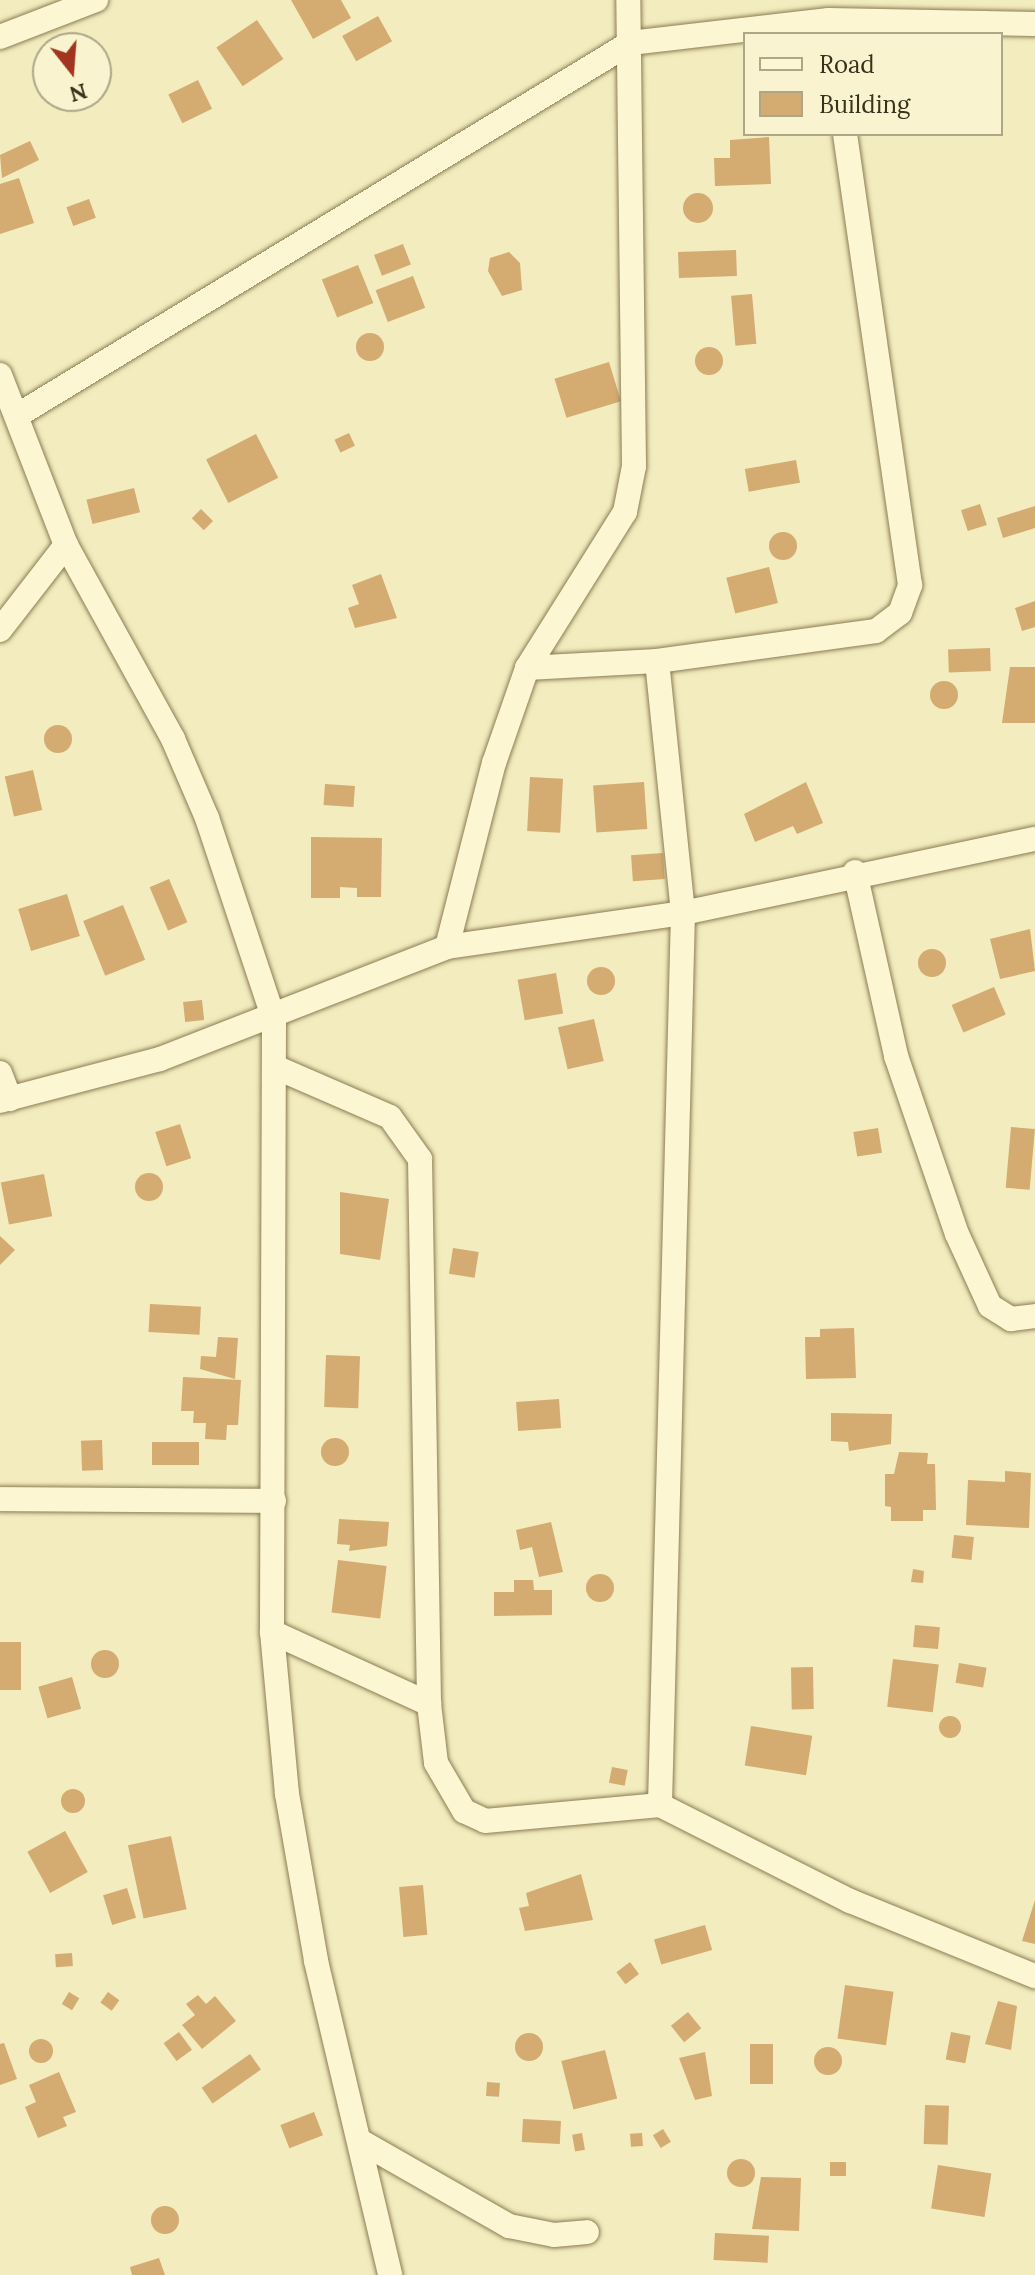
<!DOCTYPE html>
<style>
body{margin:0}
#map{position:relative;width:1035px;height:2275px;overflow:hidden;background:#f2ecbe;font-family:Lora,serif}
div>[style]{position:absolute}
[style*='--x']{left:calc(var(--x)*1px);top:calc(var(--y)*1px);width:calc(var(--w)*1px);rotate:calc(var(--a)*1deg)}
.building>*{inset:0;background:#d4ab70;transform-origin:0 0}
.round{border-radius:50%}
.roads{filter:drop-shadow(0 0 2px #8c7c55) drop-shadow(0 0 2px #8c7c55)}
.street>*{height:24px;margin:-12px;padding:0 12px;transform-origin:12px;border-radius:12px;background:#fcf7d2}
span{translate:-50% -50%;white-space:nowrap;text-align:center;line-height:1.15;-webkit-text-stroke:7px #f9f4cf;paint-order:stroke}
.legend{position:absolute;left:743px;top:32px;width:260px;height:104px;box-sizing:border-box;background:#f9f4cf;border:2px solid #ada687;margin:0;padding:10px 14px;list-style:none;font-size:24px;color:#3a301b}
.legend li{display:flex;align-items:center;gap:16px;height:40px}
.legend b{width:40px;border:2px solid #ada687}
.north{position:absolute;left:32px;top:32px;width:80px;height:80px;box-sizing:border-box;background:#f9f4cf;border:2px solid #ada687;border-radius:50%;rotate:163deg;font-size:22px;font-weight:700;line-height:32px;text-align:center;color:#3a301b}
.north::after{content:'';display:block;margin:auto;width:28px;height:36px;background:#a1351f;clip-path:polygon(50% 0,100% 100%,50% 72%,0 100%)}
</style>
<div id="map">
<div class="building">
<div style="clip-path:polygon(291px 0,341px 0,351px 18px,313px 39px)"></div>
<div style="left:378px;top:16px;width:29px;height:41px;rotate:61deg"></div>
<div style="left:257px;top:20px;width:47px;height:49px;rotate:56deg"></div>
<div style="left:198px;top:80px;width:32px;height:33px;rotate:64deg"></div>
<div style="clip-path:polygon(769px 137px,771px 184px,715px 186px,714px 158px,730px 158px,730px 140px)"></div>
<div style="clip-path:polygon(30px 141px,39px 160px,2px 178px,0 155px)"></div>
<div style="clip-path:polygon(19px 178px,34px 223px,0 234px,0 184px)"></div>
<div class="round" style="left:683px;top:193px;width:30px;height:30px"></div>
<div style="left:89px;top:199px;width:20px;height:24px;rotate:70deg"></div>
<div style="left:403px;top:244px;width:22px;height:31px;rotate:69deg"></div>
<div style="left:736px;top:250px;width:26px;height:58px;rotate:88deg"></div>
<div style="clip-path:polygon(509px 252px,520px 263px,522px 290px,502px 296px,488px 271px,490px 258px)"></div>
<div style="left:358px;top:265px;width:41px;height:39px;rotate:68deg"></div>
<div style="left:413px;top:276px;width:34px;height:40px;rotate:69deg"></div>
<div style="left:752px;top:294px;width:50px;height:21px;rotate:85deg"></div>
<div class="round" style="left:356px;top:333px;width:28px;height:28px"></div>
<div class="round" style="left:695px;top:347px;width:28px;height:28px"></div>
<div style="left:609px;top:362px;width:41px;height:57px;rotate:73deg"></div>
<div style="left:349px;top:433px;width:14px;height:16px;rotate:65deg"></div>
<div style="left:256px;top:434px;width:49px;height:56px;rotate:63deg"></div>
<div style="left:796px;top:460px;width:23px;height:52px;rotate:80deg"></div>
<div style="left:134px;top:488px;width:25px;height:49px;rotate:76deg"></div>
<div style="left:980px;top:504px;width:22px;height:20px;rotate:72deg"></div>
<div style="clip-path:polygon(1035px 506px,1035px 528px,1003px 538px,997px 518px)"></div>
<div style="left:201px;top:509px;width:17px;height:13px;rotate:45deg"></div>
<div class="round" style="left:769px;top:532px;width:28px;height:28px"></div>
<div style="left:769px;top:567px;width:37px;height:44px;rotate:76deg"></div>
<div style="clip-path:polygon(381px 574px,397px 618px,355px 628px,348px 608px,359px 604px,352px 585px)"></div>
<div style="clip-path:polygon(1035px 601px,1035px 627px,1022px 631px,1015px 608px)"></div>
<div style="left:990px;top:648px;width:23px;height:42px;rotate:88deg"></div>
<div style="clip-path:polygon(1010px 667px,1035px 667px,1035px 723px,1002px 723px)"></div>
<div class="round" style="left:930px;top:681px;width:28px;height:28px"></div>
<div class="round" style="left:44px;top:725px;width:28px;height:28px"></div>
<div style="left:33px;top:770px;width:41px;height:29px;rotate:77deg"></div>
<div style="left:530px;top:777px;width:33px;height:54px;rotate:3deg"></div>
<div style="left:644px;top:782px;width:47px;height:51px;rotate:86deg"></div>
<div style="clip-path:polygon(806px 782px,823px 823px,797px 834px,793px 826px,755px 842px,744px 814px)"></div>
<div style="left:325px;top:784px;width:30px;height:21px;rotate:4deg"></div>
<div style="clip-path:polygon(311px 837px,382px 838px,381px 897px,357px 897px,357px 888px,340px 887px,340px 898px,311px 898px)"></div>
<div style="left:663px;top:853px;width:26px;height:32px;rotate:86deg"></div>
<div style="left:169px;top:879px;width:47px;height:21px;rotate:67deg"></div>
<div style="left:67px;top:894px;width:44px;height:51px;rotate:73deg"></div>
<div style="left:123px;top:905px;width:59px;height:43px;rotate:68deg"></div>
<div style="clip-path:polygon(1030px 929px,1035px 971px,1000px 979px,990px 939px)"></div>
<div class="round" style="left:918px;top:949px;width:28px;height:28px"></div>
<div class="round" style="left:587px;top:967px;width:28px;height:28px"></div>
<div style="left:556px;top:973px;width:41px;height:39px;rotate:80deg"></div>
<div style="left:994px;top:987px;width:30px;height:46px;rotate:67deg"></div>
<div style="left:202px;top:1000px;width:20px;height:19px;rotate:84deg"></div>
<div style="left:594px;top:1019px;width:43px;height:37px;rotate:77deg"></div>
<div style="left:180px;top:1124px;width:36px;height:26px;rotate:72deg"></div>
<div style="left:1011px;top:1127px;width:24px;height:61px;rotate:5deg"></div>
<div style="left:878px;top:1128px;width:25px;height:25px;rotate:81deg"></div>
<div class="round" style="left:135px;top:1173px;width:28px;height:28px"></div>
<div style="left:44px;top:1174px;width:43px;height:44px;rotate:79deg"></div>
<div style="clip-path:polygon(340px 1192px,389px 1199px,380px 1260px,340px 1254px)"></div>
<div style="clip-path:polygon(0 1236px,15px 1250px,0 1265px)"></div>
<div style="left:453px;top:1248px;width:26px;height:26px;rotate:9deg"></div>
<div style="left:150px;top:1304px;width:51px;height:28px;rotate:3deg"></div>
<div style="clip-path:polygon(854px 1328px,856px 1378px,806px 1379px,805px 1337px,820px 1337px,820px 1329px)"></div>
<div style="clip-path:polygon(218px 1337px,238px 1338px,235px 1379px,200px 1369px,201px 1356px,216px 1357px)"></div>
<div style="left:326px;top:1355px;width:34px;height:52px;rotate:2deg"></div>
<div style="clip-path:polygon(183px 1377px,241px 1380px,238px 1425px,227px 1425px,226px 1440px,205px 1439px,206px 1423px,193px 1423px,194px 1411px,181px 1411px)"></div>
<div style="left:559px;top:1399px;width:29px;height:43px;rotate:86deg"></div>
<div style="clip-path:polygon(831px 1413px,892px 1414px,891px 1444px,849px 1451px,848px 1442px,831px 1441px)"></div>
<div class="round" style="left:321px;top:1438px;width:28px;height:28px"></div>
<div style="left:102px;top:1440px;width:30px;height:21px;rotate:88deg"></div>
<div style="left:152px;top:1442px;width:47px;height:23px"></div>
<div style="clip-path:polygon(899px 1452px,928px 1453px,927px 1464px,935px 1464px,936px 1510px,923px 1510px,923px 1521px,891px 1521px,891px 1507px,885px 1506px,885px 1474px,894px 1474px)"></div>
<div style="clip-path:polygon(1005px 1471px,1031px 1473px,1029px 1528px,966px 1525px,968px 1480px,1005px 1482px)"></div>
<div style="clip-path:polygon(339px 1519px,389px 1522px,387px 1546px,349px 1551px,350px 1545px,337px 1544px)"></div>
<div style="clip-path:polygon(551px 1522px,563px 1572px,539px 1577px,532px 1547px,520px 1550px,516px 1530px)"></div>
<div style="left:954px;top:1535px;width:20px;height:23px;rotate:6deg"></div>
<div style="left:338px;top:1560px;width:49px;height:53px;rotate:7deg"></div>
<div style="clip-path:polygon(913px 1569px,924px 1571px,923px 1583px,911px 1582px)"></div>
<div class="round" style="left:586px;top:1574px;width:28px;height:28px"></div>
<div style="clip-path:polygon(514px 1580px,533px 1580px,534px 1590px,552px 1590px,552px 1615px,494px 1616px,494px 1592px,514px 1592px)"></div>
<div style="left:915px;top:1625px;width:25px;height:22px;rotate:5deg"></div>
<div style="left:0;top:1642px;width:21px;height:48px"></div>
<div class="round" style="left:91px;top:1650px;width:28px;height:28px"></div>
<div style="left:893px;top:1659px;width:46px;height:48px;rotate:7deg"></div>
<div style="left:959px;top:1663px;width:28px;height:20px;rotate:10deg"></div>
<div style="left:813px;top:1667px;width:42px;height:22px;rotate:89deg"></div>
<div style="left:72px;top:1677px;width:33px;height:35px;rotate:74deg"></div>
<div class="round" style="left:939px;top:1716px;width:22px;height:22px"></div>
<div style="left:751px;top:1726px;width:62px;height:40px;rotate:9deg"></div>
<div style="left:612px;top:1767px;width:16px;height:16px;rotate:11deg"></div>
<div class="round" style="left:61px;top:1789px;width:24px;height:24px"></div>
<div style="left:65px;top:1831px;width:47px;height:43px;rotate:61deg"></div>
<div style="left:171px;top:1836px;width:75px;height:44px;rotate:78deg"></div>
<div style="clip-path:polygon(581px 1874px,593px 1920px,525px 1931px,519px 1908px,529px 1906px,526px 1893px)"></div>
<div style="left:423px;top:1885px;width:50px;height:24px;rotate:85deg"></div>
<div style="left:127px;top:1888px;width:31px;height:25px;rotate:73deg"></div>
<div style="clip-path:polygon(1035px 1900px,1035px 1944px,1022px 1941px)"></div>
<div style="left:705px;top:1925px;width:26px;height:53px;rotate:74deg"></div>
<div style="left:72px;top:1953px;width:13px;height:17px;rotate:86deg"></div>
<div style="left:630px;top:1962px;width:15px;height:17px;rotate:53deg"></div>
<div style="left:845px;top:1985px;width:49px;height:54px;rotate:8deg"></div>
<div style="left:69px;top:1992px;width:12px;height:14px;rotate:31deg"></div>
<div style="left:108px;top:1992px;width:14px;height:13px;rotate:36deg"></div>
<div style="clip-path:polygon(198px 1995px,206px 2004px,215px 1996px,236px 2021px,202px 2049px,182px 2025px,195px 2015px,186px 2004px)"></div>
<div style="clip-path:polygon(998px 2001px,1017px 2006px,1011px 2050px,985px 2044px)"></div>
<div style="left:688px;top:2012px;width:21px;height:22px;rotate:51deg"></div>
<div style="left:179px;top:2032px;width:22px;height:19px;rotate:54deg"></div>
<div style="left:951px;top:2032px;width:20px;height:28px;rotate:11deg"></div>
<div class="round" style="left:515px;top:2033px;width:28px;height:28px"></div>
<div class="round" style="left:29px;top:2039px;width:24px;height:24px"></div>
<div style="clip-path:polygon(4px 2043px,17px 2079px,0 2085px,0 2044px)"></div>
<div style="left:750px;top:2044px;width:23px;height:40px"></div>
<div class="round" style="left:814px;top:2047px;width:28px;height:28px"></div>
<div style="left:605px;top:2050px;width:50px;height:45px;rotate:76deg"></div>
<div style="clip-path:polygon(705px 2052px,712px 2096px,695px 2100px,679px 2058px)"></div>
<div style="left:250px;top:2054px;width:19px;height:59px;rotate:55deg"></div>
<div style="clip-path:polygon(59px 2072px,76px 2112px,63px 2117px,67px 2126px,38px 2138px,25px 2107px,36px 2102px,29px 2085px)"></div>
<div style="left:487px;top:2082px;width:13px;height:14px;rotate:4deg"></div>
<div style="left:925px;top:2105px;width:24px;height:39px;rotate:2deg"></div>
<div style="left:314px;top:2112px;width:25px;height:36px;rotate:69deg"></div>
<div style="left:523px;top:2119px;width:38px;height:23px;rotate:3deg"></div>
<div style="left:663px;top:2129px;width:15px;height:12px;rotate:58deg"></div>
<div style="left:582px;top:2133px;width:17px;height:10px;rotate:80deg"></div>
<div style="left:642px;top:2133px;width:13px;height:12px;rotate:86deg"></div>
<div class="round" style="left:727px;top:2159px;width:28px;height:28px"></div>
<div style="left:830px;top:2162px;width:16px;height:14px"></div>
<div style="left:938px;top:2165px;width:54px;height:44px;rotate:9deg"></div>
<div style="clip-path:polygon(761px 2177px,801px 2178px,799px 2231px,752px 2229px)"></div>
<div class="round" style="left:151px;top:2206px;width:28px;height:28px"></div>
<div style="left:715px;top:2233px;width:54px;height:27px;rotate:3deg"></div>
<div style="clip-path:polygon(159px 2258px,165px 2275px,132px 2275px,130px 2267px)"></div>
</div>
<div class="roads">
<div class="street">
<div style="--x:0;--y:37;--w:103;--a:-21.1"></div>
<div style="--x:0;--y:375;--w:182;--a:68.8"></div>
<div style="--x:66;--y:545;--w:222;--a:61.1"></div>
<div style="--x:173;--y:739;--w:86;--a:66.7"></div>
<div style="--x:207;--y:818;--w:212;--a:71.6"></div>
<div style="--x:274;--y:1019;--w:613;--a:90.19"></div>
<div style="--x:272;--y:1632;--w:163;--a:84.7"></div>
<div style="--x:287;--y:1794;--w:169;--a:80.1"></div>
<div style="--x:316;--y:1961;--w:323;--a:76.7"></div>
<div style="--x:18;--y:415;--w:716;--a:-31.29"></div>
<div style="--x:630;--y:43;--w:200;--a:-6.6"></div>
<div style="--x:829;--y:20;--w:206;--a:1.1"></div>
<div style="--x:0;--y:630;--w:108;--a:-52.2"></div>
<div style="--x:657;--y:661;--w:253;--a:84.1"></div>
<div style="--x:683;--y:913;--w:892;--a:91.48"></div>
<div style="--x:527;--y:668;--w:130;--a:-3.1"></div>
<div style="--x:657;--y:661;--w:221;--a:-7.8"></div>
<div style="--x:876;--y:631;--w:30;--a:-37"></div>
<div style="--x:900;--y:613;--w:30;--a:-70"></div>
<div style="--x:910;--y:585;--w:456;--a:-98.2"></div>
<div style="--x:855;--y:872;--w:189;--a:77.4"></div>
<div style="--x:896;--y:1056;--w:188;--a:71.1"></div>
<div style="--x:957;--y:1234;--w:79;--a:65.4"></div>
<div style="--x:990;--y:1306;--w:25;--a:32"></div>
<div style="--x:1011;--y:1319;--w:24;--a:-7"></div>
<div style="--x:447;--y:947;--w:190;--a:-75.7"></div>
<div style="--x:494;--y:763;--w:101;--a:-70.8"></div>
<div style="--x:527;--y:668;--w:184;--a:-57.9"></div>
<div style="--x:625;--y:512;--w:47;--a:-78.9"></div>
<div style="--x:634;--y:466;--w:466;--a:-90.7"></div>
<div style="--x:275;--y:1067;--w:125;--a:23.5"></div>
<div style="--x:390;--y:1117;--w:52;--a:54.5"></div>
<div style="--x:420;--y:1159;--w:545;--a:89.05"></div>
<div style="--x:429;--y:1704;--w:59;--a:83.2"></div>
<div style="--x:436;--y:1763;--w:56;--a:59.7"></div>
<div style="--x:464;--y:1811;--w:23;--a:25"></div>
<div style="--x:485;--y:1821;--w:176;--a:-5.2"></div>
<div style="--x:660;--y:1805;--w:213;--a:26.8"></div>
<div style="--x:850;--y:1901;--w:200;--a:22.1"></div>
<div style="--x:0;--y:1073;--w:28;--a:69"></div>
<div style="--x:0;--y:1101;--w:165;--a:-14.7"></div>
<div style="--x:160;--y:1059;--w:308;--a:-21.3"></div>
<div style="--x:447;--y:947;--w:238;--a:-8.2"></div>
<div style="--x:683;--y:913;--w:360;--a:-11.9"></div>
<div style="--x:0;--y:1499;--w:274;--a:0.4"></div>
<div style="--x:272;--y:1632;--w:173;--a:24.6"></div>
<div style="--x:360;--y:2141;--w:172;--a:29.7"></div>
<div style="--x:509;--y:2226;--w:46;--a:11.3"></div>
<div style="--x:554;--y:2235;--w:33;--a:-5"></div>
</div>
</div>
<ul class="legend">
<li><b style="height:10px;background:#fcf7d2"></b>Road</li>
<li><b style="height:22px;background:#d4ab70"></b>Building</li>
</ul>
<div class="north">N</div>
</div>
